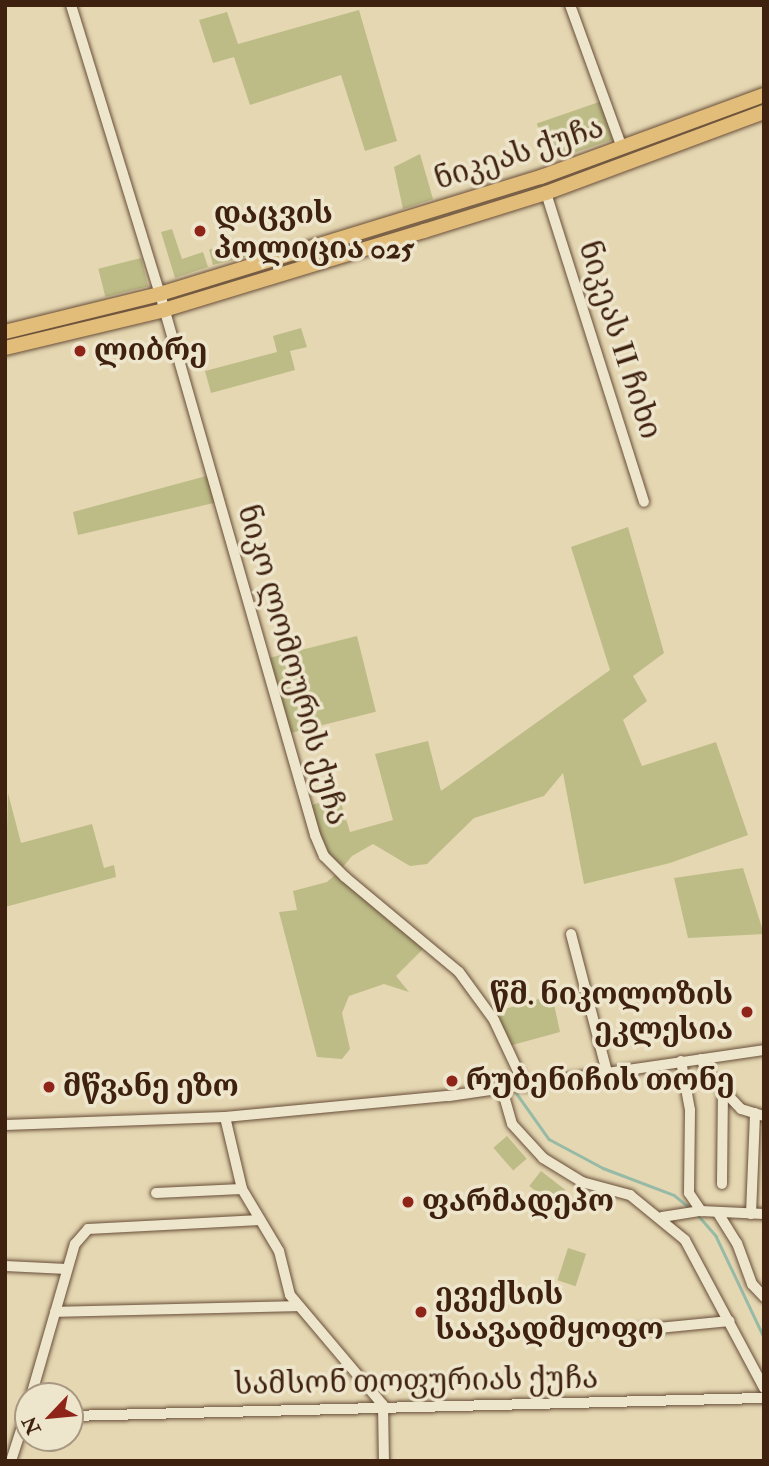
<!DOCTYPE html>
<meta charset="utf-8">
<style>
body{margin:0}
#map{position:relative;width:769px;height:1466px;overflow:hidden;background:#e5d7b2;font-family:"IM FELL Double Pica","Noto Serif Georgian",serif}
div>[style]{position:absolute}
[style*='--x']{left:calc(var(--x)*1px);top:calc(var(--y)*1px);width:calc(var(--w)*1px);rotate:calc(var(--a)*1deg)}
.green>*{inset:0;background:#bdbc87;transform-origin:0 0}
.stream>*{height:2.5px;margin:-1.25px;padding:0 1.25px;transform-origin:1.25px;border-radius:1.25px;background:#97baa7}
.roads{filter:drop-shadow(0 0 2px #684e38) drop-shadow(0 0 2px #684e38)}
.minor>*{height:10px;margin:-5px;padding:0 5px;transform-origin:5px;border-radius:5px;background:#eee5cd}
.major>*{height:14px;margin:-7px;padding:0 7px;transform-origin:7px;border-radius:7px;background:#e2bc79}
.dots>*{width:19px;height:19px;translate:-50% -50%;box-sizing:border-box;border:4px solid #eee5cd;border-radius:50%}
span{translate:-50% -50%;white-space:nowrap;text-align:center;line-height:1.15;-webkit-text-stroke:7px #eee5cd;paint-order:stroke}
.street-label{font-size:30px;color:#3f210f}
.poi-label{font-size:30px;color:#3f210f;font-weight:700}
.left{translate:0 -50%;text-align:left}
.right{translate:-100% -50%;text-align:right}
.frame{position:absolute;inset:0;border:7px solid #3f210f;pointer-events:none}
.north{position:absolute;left:14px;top:1382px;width:70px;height:70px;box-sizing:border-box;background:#eee5cd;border:2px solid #a89781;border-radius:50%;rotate:244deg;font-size:19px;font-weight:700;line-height:28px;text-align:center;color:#3f210f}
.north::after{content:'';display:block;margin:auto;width:24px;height:32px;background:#8f2418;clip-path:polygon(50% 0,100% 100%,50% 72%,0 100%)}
</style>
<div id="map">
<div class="green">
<div style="clip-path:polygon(359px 10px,397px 141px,365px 151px,341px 75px,250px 105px,234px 57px,213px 63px,199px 20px,227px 12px,238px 44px)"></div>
<div style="left:602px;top:101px;width:40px;height:69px;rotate:71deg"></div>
<div style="clip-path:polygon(420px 154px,433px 199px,403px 209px,394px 167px)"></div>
<div style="clip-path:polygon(172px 229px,182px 259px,203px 252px,208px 267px,175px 278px,161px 232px)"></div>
<div style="left:243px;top:241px;width:16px;height:35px;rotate:76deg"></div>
<div style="left:141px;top:258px;width:29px;height:44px;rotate:76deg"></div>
<div style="clip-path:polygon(301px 328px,307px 347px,290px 351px,295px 370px,211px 393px,205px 371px,277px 352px,273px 336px)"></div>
<div style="clip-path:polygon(210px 475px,218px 502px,78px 535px,73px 512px)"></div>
<div style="clip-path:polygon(628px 527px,664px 653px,633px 676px,647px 701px,623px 720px,642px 766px,716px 742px,748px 835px,670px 863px,584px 884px,563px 773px,544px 796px,474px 818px,427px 864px,410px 866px,373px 844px,352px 856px,337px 874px,424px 948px,396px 976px,409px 992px,384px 984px,349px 996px,342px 1013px,350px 1049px,342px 1059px,317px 1057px,279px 912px,297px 910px,293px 891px,327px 882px,337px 873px,303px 808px,339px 796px,350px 832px,393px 820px,375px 754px,428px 741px,441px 791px,610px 670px,571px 547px)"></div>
<div style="left:357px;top:636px;width:78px;height:98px;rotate:76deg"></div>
<div style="clip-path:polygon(8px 793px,21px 843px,92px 824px,104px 868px,114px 865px,116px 877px,5px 907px)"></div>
<div style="clip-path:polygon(743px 868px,764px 934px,688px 938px,674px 878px)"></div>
<div style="clip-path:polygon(552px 995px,560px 1032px,505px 1047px,488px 1014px)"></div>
<div style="left:507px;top:1136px;width:30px;height:18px;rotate:49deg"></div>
<div style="left:541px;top:1171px;width:31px;height:19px;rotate:38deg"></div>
<div style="left:568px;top:1248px;width:19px;height:34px;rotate:18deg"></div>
</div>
<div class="stream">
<div style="--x:517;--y:1094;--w:55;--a:54.6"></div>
<div style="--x:549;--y:1139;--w:61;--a:28.2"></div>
<div style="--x:603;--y:1168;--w:76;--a:20.8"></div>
<div style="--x:674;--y:1195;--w:21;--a:39"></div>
<div style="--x:698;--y:1215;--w:28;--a:49"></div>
<div style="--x:716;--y:1236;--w:112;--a:64.6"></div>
</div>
<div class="roads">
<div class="minor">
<div style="--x:71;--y:5;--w:302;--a:72.9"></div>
<div style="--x:160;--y:294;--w:563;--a:74.01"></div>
<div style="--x:315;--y:835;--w:23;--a:67"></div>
<div style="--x:324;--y:856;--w:30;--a:45"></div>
<div style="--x:345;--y:877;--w:148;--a:39.8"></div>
<div style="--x:459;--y:972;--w:59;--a:53.9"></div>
<div style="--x:494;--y:1020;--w:73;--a:64.8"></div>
<div style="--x:570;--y:5;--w:152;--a:70"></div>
<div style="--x:546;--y:193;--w:324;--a:72.4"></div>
<div style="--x:571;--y:934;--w:143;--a:75.4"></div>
<div style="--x:701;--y:1059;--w:17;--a:65"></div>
<div style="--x:708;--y:1074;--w:48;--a:46.7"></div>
<div style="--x:741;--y:1109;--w:24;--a:17"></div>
<div style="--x:681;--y:1061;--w:50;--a:79.6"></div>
<div style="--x:690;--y:1110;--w:83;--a:90.7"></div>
<div style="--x:689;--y:1193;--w:22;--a:56"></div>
<div style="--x:502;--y:1089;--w:36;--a:74"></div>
<div style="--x:512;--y:1124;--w:46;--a:47.6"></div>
<div style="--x:543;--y:1158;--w:46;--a:31.6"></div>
<div style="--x:582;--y:1182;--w:50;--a:15.2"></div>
<div style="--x:630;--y:1195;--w:71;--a:39.3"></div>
<div style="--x:685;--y:1240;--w:168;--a:61.9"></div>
<div style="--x:225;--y:1117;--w:74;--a:76.7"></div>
<div style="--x:242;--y:1189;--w:72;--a:59.2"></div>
<div style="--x:279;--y:1251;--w:45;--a:76"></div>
<div style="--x:290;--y:1295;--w:144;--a:49.8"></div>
<div style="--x:383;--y:1405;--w:56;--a:89"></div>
<div style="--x:5;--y:1125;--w:220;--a:-2.1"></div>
<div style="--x:225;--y:1117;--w:225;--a:-5.4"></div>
<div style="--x:449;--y:1096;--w:318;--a:-8.3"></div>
<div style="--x:722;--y:1184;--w:93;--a:-89.4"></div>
<div style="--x:156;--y:1193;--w:86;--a:-2.7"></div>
<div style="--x:718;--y:1213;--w:36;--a:58"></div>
<div style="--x:737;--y:1243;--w:44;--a:69.9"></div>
<div style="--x:752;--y:1284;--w:18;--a:47"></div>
<div style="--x:751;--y:1214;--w:101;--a:-87.7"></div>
<div style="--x:662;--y:1217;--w:39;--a:-9"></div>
<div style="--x:701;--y:1211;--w:63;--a:2.7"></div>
<div style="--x:5;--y:1266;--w:62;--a:2.8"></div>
<div style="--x:55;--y:1312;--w:242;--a:-1.4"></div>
<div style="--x:638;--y:1330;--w:92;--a:-5.6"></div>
<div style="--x:31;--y:1396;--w:158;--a:-73.9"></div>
<div style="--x:75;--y:1244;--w:20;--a:-49"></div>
<div style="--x:88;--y:1229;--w:172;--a:-3"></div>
<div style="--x:70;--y:1416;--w:694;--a:-1.49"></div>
<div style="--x:11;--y:1461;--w:56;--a:-72.2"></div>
</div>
<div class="major">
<div style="--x:5;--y:332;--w:160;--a:-13.8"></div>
<div style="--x:160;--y:294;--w:399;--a:-17.1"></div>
<div style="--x:541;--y:177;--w:238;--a:-20.2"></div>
<div style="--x:5;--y:348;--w:163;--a:-13.4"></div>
<div style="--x:164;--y:310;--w:272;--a:-16.9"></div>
<div style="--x:424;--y:231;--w:128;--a:-17.3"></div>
<div style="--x:546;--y:193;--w:233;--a:-20.4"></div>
</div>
</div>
<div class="dots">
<div style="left:200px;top:231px;background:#8f2418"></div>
<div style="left:80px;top:351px;background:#8f2418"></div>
<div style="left:747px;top:1012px;background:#8f2418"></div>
<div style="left:452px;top:1081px;background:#8f2418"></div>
<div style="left:49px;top:1087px;background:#8f2418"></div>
<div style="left:408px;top:1202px;background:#8f2418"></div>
<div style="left:421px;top:1312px;background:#8f2418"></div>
</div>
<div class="street-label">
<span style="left:519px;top:154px;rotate:-18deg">ნიკეას ქუჩა</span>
<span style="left:619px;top:340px;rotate:72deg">ნიკეას II ჩიხი</span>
<span style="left:292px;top:665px;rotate:74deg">ნიკო ლომოურის ქუჩა</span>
<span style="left:416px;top:1382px;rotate:-1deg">სამსონ თოფურიას ქუჩა</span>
</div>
<div class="poi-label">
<span class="left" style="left:214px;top:231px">დაცვის<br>პოლიცია 025</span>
<span class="left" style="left:94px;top:351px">ლიბრე</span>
<span class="right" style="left:733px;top:1012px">წმ. ნიკოლოზის<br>ეკლესია</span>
<span class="left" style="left:466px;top:1081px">რუბენიჩის თონე</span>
<span class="left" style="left:63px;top:1087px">მწვანე ეზო</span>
<span class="left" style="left:422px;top:1202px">ფარმადეპო</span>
<span class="left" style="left:435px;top:1312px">ევექსის<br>საავადმყოფო</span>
</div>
<div class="frame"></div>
<div class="north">N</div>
</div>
